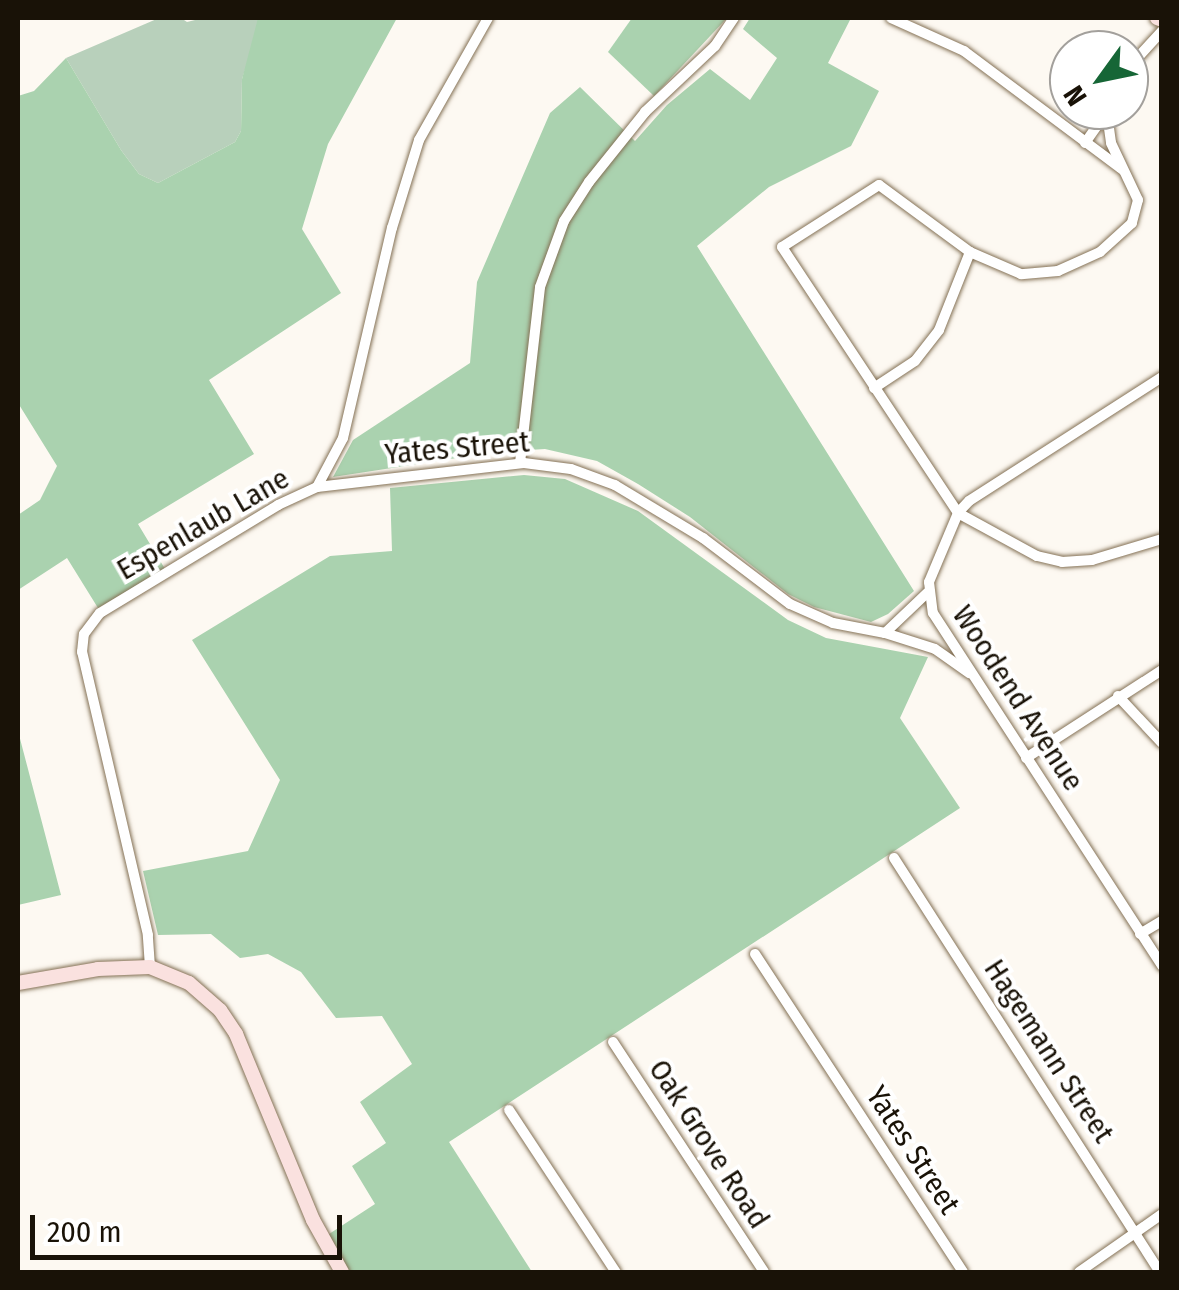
<!DOCTYPE html>
<style>
body{margin:0}
#map{position:relative;width:1179px;height:1290px;overflow:hidden;background:#fdf9f2;font-family:"Fira Sans Condensed",sans-serif}
div>[style]{position:absolute}
[style*='--x']{left:calc(var(--x)*1px);top:calc(var(--y)*1px);width:calc(var(--w)*1px);rotate:calc(var(--a)*1deg)}
.green>*{inset:0;background:#b8d0bb}
.forest>*{inset:0;background:#aad2af}
.roads{filter:drop-shadow(0 0 2px #847155) drop-shadow(0 0 2px #847155)}
.street>*{height:10px;margin:-5px;padding:0 5px;transform-origin:5px;border-radius:5px;background:#fff}
.secondary>*{height:14px;margin:-7px;padding:0 7px;transform-origin:7px;border-radius:7px;background:#fae1df}
span{translate:-50% -50%;white-space:nowrap;text-align:center;line-height:1.15;-webkit-text-stroke:8px #fff;paint-order:stroke}
.street-label{font-size:30px;color:#191207}
.frame{position:absolute;inset:0;border:20px solid #191207;pointer-events:none}
.north{position:absolute;left:1049px;top:30px;width:100px;height:100px;box-sizing:border-box;background:#fff;border:2px solid #a3a09c;border-radius:50%;rotate:237deg;font-size:28px;font-weight:700;line-height:40px;text-align:center;color:#191207}
.north::after{content:'';display:block;margin:auto;width:35px;height:45px;background:#166636;clip-path:polygon(50% 0,100% 100%,50% 72%,0 100%)}
.scale{position:absolute;left:30px;top:1215px;width:312px;height:45px;box-sizing:border-box;border:5px solid #191207;border-top:0;padding-left:12px;font-size:30px;line-height:35px;white-space:nowrap;color:#191207;-webkit-text-stroke:8px #fff;paint-order:stroke}
</style>
<div id="map">
<div class="green">
<div style="clip-path:polygon(159px 18px,181px 18px,187px 22px,203px 18px,258px 18px,261px 21px,242px 79px,241px 131px,235px 142px,158px 183px,139px 174px,121px 150px,66px 58px)"></div>
</div>
<div class="forest">
<div style="clip-path:polygon(258px 18px,397px 18px,328px 144px,302px 229px,341px 293px,209px 380px,254px 454px,138px 524px,165px 569px,98px 608px,67px 558px,18px 590px,18px 515px,40px 500px,57px 466px,18px 403px,18px 96px,34px 91px,66px 58px,121px 150px,139px 174px,158px 183px,235px 142px,241px 131px,242px 79px)"></div>
<div style="clip-path:polygon(632px 18px,727px 18px,654px 96px,608px 52px)"></div>
<div style="clip-path:polygon(750px 18px,851px 18px,828px 63px,879px 91px,851px 146px,769px 187px,697px 246px,914px 591px,888px 614px,871px 622px,814px 607px,788px 594px,690px 517px,638px 484px,597px 461px,545px 449px,496px 452px,333px 477px,353px 440px,470px 363px,477px 282px,550px 113px,580px 87px,635px 141px,667px 105px,710px 69px,750px 100px,777px 58px,743px 29px)"></div>
<div style="clip-path:polygon(524px 475px,565px 479px,638px 511px,788px 620px,826px 638px,928px 657px,900px 718px,960px 808px,449px 1142px,532px 1272px,343px 1272px,326px 1236px,375px 1204px,352px 1166px,386px 1143px,360px 1102px,412px 1064px,382px 1016px,336px 1018px,301px 972px,268px 954px,240px 958px,211px 934px,158px 935px,143px 871px,248px 851px,280px 780px,192px 640px,330px 556px,392px 551px,390px 488px)"></div>
<div style="clip-path:polygon(18px 731px,61px 895px,18px 905px,18px 730px)"></div>
</div>
<div class="roads">
<div class="street">
<div style="--x:891;--y:18;--w:80;--a:24.3"></div>
<div style="--x:964;--y:51;--w:199;--a:36.8"></div>
<div style="--x:1129;--y:67;--w:49;--a:-47.5"></div>
<div style="--x:1107;--y:114;--w:29;--a:82"></div>
<div style="--x:1111;--y:143;--w:63;--a:64.7"></div>
<div style="--x:1138;--y:200;--w:24;--a:105"></div>
<div style="--x:1132;--y:223;--w:43;--a:137.8"></div>
<div style="--x:1100;--y:252;--w:46;--a:155.7"></div>
<div style="--x:1058;--y:271;--w:37;--a:175"></div>
<div style="--x:1021;--y:274;--w:56;--a:-156.7"></div>
<div style="--x:970;--y:252;--w:113;--a:-143.6"></div>
<div style="--x:879;--y:185;--w:115;--a:147.4"></div>
<div style="--x:782;--y:247;--w:319;--a:56.5"></div>
<div style="--x:958;--y:513;--w:75;--a:112.8"></div>
<div style="--x:929;--y:582;--w:31;--a:83"></div>
<div style="--x:933;--y:613;--w:421;--a:57"></div>
<div style="--x:1085;--y:143;--w:39;--a:-55"></div>
<div style="--x:1162;--y:377;--w:229;--a:147.3"></div>
<div style="--x:969;--y:501;--w:16;--a:133"></div>
<div style="--x:958;--y:513;--w:90;--a:28.6"></div>
<div style="--x:1037;--y:556;--w:26;--a:13"></div>
<div style="--x:1062;--y:562;--w:30;--a:-4"></div>
<div style="--x:1092;--y:560;--w:73;--a:-16.7"></div>
<div style="--x:874;--y:388;--w:49;--a:-33.4"></div>
<div style="--x:915;--y:361;--w:39;--a:-52"></div>
<div style="--x:939;--y:330;--w:84;--a:-68.3"></div>
<div style="--x:520;--y:463;--w:177;--a:-83.5"></div>
<div style="--x:540;--y:287;--w:70;--a:-70"></div>
<div style="--x:564;--y:221;--w:46;--a:-57.3"></div>
<div style="--x:589;--y:182;--w:90;--a:-51.3"></div>
<div style="--x:645;--y:112;--w:96;--a:-43.3"></div>
<div style="--x:715;--y:46;--w:34;--a:-56"></div>
<div style="--x:317;--y:487;--w:55;--a:-62"></div>
<div style="--x:343;--y:438;--w:216;--a:-76.9"></div>
<div style="--x:392;--y:228;--w:92;--a:-72.9"></div>
<div style="--x:419;--y:140;--w:140;--a:-60.5"></div>
<div style="--x:885;--y:633;--w:52;--a:17.7"></div>
<div style="--x:935;--y:649;--w:42;--a:35.2"></div>
<div style="--x:1118;--y:696;--w:64;--a:46.9"></div>
<div style="--x:1026;--y:758;--w:162;--a:-32.9"></div>
<div style="--x:894;--y:858;--w:492;--a:57.3"></div>
<div style="--x:1140;--y:934;--w:26;--a:-31"></div>
<div style="--x:755;--y:954;--w:380;--a:56.8"></div>
<div style="--x:150;--y:967;--w:32;--a:-94"></div>
<div style="--x:148;--y:935;--w:291;--a:-103.1"></div>
<div style="--x:82;--y:652;--w:18;--a:-84"></div>
<div style="--x:84;--y:634;--w:26;--a:-53"></div>
<div style="--x:100;--y:613;--w:208;--a:-31.2"></div>
<div style="--x:278;--y:505;--w:43;--a:-24.8"></div>
<div style="--x:317;--y:487;--w:208;--a:-6.6"></div>
<div style="--x:524;--y:463;--w:47;--a:7.3"></div>
<div style="--x:571;--y:469;--w:47;--a:20"></div>
<div style="--x:615;--y:485;--w:103;--a:31.1"></div>
<div style="--x:703;--y:538;--w:109;--a:37.2"></div>
<div style="--x:790;--y:604;--w:47;--a:23.8"></div>
<div style="--x:833;--y:623;--w:53;--a:10.9"></div>
<div style="--x:885;--y:633;--w:58;--a:-43.6"></div>
<div style="--x:613;--y:1042;--w:275;--a:56.7"></div>
<div style="--x:509;--y:1110;--w:194;--a:56.6"></div>
<div style="--x:1079;--y:1272;--w:101;--a:-34.9"></div>
</div>
<div class="secondary">
<div style="--x:1157;--y:18;--w:5;--a:22"></div>
<div style="--x:18;--y:983;--w:81;--a:-9.9"></div>
<div style="--x:98;--y:969;--w:52;--a:-2.2"></div>
<div style="--x:150;--y:967;--w:42;--a:22.3"></div>
<div style="--x:189;--y:983;--w:41;--a:41.1"></div>
<div style="--x:220;--y:1010;--w:29;--a:56"></div>
<div style="--x:236;--y:1034;--w:201;--a:67.5"></div>
<div style="--x:313;--y:1220;--w:60;--a:60.9"></div>
</div>
</div>
<div class="street-label">
<span style="left:457px;top:448px;rotate:-5deg">Yates Street</span>
<span style="left:203px;top:524px;rotate:-30deg">Espenlaub Lane</span>
<span style="left:1018px;top:698px;rotate:57deg">Woodend Avenue</span>
<span style="left:1049px;top:1051px;rotate:57deg">Hagemann Street</span>
<span style="left:709px;top:1144px;rotate:57deg">Oak Grove Road</span>
<span style="left:913px;top:1150px;rotate:57deg">Yates Street</span>
</div>
<div class="frame"></div>
<div class="north">N</div>
<div class="scale">200 m</div>
</div>
